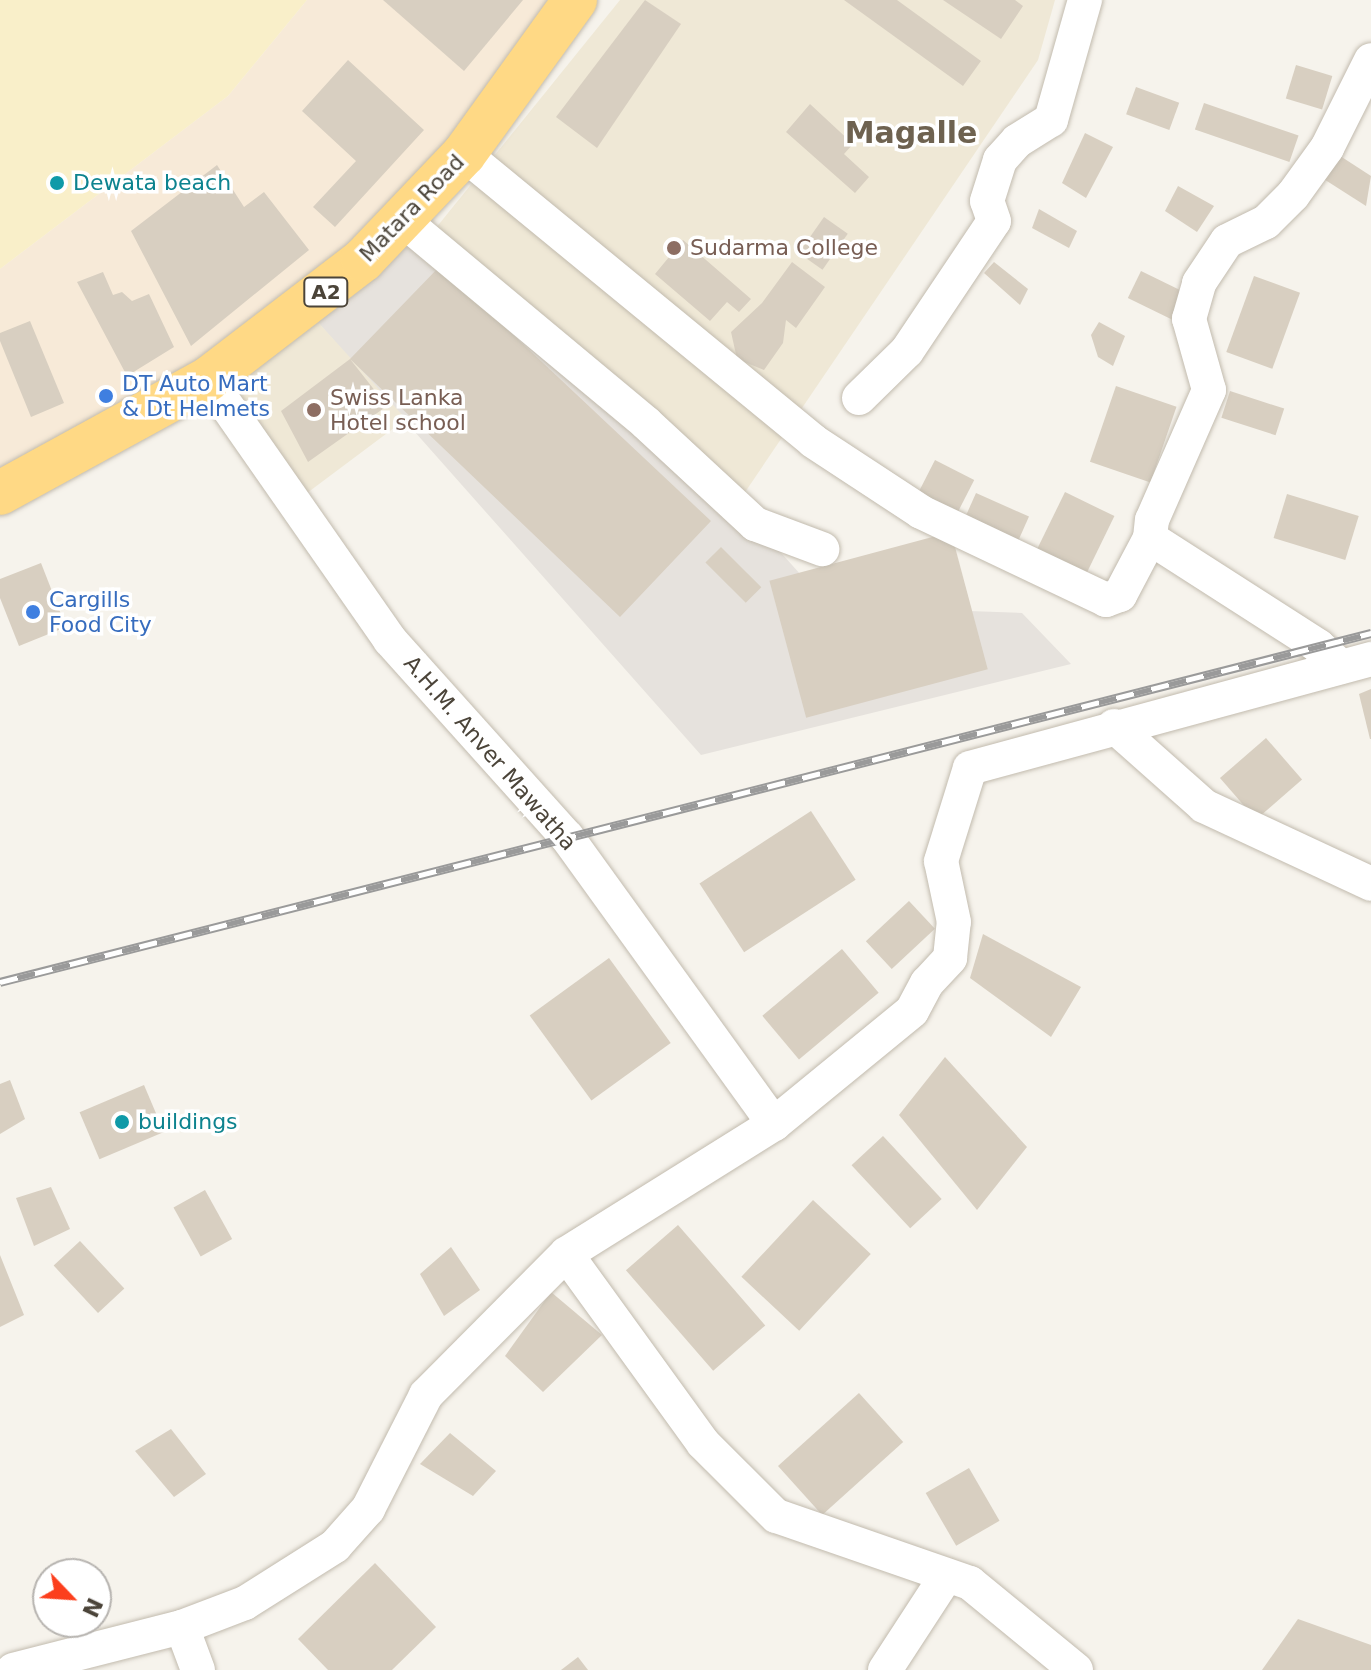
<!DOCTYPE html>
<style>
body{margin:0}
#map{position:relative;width:1371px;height:1670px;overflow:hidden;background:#f6f3ec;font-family:"DejaVu Sans",sans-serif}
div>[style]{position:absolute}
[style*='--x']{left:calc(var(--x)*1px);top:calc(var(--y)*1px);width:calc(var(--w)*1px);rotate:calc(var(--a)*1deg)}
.commercial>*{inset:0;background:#f7ead8}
.industrial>*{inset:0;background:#e6e2dd}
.education>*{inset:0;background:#efe8d6}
.sand>*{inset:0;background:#f9efc9}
.building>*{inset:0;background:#d8cfc1;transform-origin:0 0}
.roads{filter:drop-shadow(0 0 2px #c2bbae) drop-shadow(0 0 2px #c2bbae)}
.minor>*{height:34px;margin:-17px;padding:0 17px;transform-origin:17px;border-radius:17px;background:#fff}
.trunk>*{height:44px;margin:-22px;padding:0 22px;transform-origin:22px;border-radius:22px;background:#ffd985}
.rail>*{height:9px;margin-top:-4.5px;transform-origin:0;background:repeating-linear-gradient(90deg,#fff 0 18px,#9a9a9a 0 36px);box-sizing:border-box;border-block:2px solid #9a9a9a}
.dots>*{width:22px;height:22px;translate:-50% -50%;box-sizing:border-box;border:4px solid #fff;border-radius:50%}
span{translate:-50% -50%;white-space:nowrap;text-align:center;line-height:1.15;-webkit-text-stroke:7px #fff;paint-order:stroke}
.shield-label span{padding:2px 6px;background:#fff;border:2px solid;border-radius:6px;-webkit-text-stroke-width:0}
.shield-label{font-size:20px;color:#4b4439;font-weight:700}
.culture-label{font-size:22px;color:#0d838f}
.left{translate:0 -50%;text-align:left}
.street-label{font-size:22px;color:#4b4439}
.education-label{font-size:22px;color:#785e54}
.shop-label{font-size:22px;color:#366cbe}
.district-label{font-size:30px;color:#6e6250;font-weight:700}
.north{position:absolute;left:32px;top:1558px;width:80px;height:80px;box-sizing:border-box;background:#fff;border:2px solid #b7b4b0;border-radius:50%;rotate:115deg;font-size:22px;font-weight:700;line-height:32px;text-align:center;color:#4b4439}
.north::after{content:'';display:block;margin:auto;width:28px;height:36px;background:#fc3f1d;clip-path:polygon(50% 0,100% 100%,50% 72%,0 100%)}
</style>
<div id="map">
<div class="commercial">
<div style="clip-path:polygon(307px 0,553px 0,405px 222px,0 493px,0 269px,228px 96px)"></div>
</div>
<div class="industrial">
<div style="clip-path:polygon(405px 222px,737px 504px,829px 606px,1022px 613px,1071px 664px,701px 755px,306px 309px)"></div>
</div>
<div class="education">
<div style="clip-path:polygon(620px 0,1055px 0,1038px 60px,737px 504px,427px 239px)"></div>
<div style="clip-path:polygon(306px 309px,406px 419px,295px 502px,208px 379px)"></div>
</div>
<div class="sand">
<div style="clip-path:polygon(0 0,307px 0,228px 96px,0 269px)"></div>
</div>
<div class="building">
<div style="clip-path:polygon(383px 0,523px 0,464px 71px)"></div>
<div style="clip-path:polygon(645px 0,681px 24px,597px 148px,556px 117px)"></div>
<div style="clip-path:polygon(844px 0,897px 0,981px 61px,963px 86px)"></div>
<div style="clip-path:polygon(943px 0,1015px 0,1023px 6px,1001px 39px)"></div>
<div style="clip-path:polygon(348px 60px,424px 130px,335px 227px,313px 207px,356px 161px,302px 111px)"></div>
<div style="left:1296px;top:65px;width:38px;height:35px;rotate:17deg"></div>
<div style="left:1136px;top:87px;width:46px;height:29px;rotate:20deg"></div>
<div style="left:1204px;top:103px;width:100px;height:28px;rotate:19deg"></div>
<div style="clip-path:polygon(810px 104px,853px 144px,844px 154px,869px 177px,855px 193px,786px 132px)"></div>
<div style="clip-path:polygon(1085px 133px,1113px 147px,1086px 198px,1062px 183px)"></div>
<div style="clip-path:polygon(1334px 152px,1371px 176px,1366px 206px,1319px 176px)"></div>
<div style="clip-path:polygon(217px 165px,244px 207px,264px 192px,309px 250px,191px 346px,131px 231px)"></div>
<div style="clip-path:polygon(1178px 186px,1214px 206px,1197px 232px,1165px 211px)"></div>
<div style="clip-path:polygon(1039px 209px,1077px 231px,1069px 248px,1032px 228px)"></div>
<div style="left:824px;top:217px;width:29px;height:44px;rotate:35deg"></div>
<div style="clip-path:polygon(683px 240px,751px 299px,739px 312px,727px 302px,710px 321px,655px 274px)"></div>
<div style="clip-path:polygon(792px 262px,825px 287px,796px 328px,786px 320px,783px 343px,764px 370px,737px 359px,731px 332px,762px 303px)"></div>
<div style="clip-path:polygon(994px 262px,1028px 289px,1020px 305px,984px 273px)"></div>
<div style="clip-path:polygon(440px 266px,711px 521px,620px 617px,350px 359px,387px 406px,308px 462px,281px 411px,350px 359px)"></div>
<div style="left:1141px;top:271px;width:49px;height:30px;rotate:26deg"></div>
<div style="clip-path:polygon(103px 272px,113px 295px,122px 292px,132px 301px,149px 294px,174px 347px,127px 376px,77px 282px)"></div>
<div style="left:1254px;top:276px;width:49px;height:81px;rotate:20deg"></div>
<div style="clip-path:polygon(30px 321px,64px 403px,31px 417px,0 341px,0 333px)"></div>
<div style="clip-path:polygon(1099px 322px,1125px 336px,1113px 366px,1098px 357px,1091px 335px)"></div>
<div style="left:1116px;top:386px;width:64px;height:80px;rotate:19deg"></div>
<div style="left:1230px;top:391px;width:57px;height:28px;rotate:18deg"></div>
<div style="left:935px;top:460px;width:44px;height:43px;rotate:27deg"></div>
<div style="left:1065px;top:492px;width:55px;height:68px;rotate:26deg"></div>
<div style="left:976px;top:493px;width:58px;height:37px;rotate:24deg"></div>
<div style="left:1287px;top:494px;width:75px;height:46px;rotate:17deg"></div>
<div style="left:951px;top:532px;width:142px;height:188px;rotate:75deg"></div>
<div style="left:721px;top:547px;width:57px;height:22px;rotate:45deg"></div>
<div style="clip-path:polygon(41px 563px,66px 627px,19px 646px,0 598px,0 579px)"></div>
<div style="clip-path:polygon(1371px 689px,1371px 739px,1370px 739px,1359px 694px)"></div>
<div style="left:1266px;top:738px;width:55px;height:61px;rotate:49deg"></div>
<div style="left:811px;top:811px;width:82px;height:133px;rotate:57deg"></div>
<div style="left:909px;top:901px;width:38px;height:59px;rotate:47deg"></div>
<div style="clip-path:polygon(983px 934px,1081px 987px,1051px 1037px,970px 978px)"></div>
<div style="left:842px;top:949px;width:57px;height:104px;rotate:50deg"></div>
<div style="left:609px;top:958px;width:105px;height:98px;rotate:54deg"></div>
<div style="clip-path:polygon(945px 1057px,1027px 1147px,977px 1210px,899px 1115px)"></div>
<div style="clip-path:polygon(10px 1080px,25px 1119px,0 1134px,0 1084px)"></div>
<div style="left:144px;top:1085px;width:51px;height:70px;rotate:67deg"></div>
<div style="left:883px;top:1136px;width:86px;height:43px;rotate:47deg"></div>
<div style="clip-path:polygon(51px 1187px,70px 1229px,34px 1246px,16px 1198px)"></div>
<div style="left:205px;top:1190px;width:56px;height:36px;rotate:61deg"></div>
<div style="left:813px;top:1200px;width:79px;height:105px;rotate:43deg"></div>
<div style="left:678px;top:1225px;width:133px;height:69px;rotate:49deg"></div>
<div style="left:80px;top:1241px;width:65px;height:36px;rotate:47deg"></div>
<div style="clip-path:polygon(451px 1247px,480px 1290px,444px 1316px,420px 1274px)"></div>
<div style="clip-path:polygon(0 1255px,24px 1315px,0 1327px)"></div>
<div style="clip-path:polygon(551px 1292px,602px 1335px,543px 1392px,505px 1356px)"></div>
<div style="left:859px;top:1393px;width:66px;height:109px;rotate:48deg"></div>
<div style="clip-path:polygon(171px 1429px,206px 1474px,174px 1497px,135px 1451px)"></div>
<div style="clip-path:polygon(450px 1433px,496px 1471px,473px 1496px,420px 1464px)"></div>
<div style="left:969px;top:1468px;width:61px;height:50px;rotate:60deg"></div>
<div style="clip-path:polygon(375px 1563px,436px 1627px,392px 1670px,328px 1670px,298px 1639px)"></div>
<div style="clip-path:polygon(1298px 1619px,1371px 1645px,1371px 1670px,1262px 1670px)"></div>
<div style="clip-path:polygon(578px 1657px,588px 1670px,561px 1670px)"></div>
</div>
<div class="roads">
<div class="minor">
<div style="--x:464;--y:154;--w:452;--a:39.4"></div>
<div style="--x:813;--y:441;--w:129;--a:33.3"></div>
<div style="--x:921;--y:512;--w:205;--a:25.4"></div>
<div style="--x:1106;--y:600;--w:15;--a:-20"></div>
<div style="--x:1120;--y:595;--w:64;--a:-62.2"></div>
<div style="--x:1150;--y:538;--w:200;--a:32.7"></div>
<div style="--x:1318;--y:646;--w:31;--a:42"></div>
<div style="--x:405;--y:222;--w:314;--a:39.8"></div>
<div style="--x:646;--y:423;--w:149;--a:42.8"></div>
<div style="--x:755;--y:524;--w:72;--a:20.5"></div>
<div style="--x:208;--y:379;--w:318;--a:55.1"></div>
<div style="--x:390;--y:640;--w:265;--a:48.1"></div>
<div style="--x:567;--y:837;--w:354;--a:54.2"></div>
<div style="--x:859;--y:398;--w:67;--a:-44.4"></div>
<div style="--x:907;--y:351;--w:156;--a:-56.2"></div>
<div style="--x:994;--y:221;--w:21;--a:-109"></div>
<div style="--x:987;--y:201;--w:43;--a:-72.4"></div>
<div style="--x:1000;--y:160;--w:25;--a:-48"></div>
<div style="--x:1017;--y:141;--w:40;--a:-32"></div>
<div style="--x:1051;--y:120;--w:125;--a:-74.2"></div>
<div style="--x:1150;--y:538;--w:18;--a:-84"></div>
<div style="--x:1152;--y:520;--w:142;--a:-66.3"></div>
<div style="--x:1209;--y:390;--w:74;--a:-105.7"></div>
<div style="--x:1189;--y:319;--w:37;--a:-74"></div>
<div style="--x:1199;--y:283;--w:50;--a:-56.3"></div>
<div style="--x:1227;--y:241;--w:43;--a:-26"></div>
<div style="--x:1266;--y:222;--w:38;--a:-45"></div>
<div style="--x:1293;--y:195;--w:58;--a:-54.1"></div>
<div style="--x:1327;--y:148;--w:98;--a:-63.4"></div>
<div style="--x:1114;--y:726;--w:120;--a:41.6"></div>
<div style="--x:1204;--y:806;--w:184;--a:25"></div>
<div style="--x:182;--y:1627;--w:46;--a:69.6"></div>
<div style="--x:13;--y:1670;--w:174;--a:-14.3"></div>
<div style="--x:182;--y:1627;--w:67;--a:-20.9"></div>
<div style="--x:245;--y:1603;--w:107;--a:-32.3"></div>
<div style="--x:335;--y:1546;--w:50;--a:-48.3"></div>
<div style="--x:368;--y:1509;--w:128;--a:-63"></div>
<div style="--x:426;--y:1395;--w:199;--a:-45.2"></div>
<div style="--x:885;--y:1670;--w:113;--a:-56.9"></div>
<div style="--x:1076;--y:1670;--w:137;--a:-140.6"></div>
<div style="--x:970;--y:1583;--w:205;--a:-160.9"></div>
<div style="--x:776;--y:1516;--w:103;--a:-135"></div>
<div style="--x:703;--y:1443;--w:233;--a:-125.9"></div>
<div style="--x:566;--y:1254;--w:245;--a:-32"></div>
<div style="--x:774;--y:1124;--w:178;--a:-39.3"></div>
<div style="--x:912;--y:1011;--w:32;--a:-62"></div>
<div style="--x:927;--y:983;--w:34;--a:-47"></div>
<div style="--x:950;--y:958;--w:36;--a:-84"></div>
<div style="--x:954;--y:922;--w:62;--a:-102"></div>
<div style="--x:941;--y:861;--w:97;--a:-72.7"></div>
<div style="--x:970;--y:768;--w:416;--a:-15.2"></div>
</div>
<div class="trunk">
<div style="--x:0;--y:493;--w:237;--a:-28.7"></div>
<div style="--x:208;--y:379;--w:195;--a:-37.5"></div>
<div style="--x:363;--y:260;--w:146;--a:-46.4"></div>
<div style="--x:464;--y:154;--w:190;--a:-54.2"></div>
</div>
</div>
<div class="rail">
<div style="--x:0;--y:982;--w:1415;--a:-14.28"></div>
</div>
<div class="dots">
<div style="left:57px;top:183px;background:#0f9aa8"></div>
<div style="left:674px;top:248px;background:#8d6e63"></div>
<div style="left:106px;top:396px;background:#3f7fe0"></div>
<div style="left:314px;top:410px;background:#8d6e63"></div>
<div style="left:33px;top:612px;background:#3f7fe0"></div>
<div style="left:122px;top:1122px;background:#0f9aa8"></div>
</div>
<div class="shield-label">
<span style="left:326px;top:292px">A2</span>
</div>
<div class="culture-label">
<span class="left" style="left:73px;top:183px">Dewata beach</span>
<span class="left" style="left:138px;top:1122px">buildings</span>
</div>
<div class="street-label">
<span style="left:412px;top:208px;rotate:-46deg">Matara Road</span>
<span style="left:490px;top:753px;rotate:49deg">A.H.M. Anver Mawatha</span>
</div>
<div class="education-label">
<span class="left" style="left:690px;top:248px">Sudarma College</span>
<span class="left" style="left:330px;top:410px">Swiss Lanka<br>Hotel school</span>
</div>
<div class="shop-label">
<span class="left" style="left:122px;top:396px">DT Auto Mart<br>&amp; Dt Helmets</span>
<span class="left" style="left:49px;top:612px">Cargills<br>Food City</span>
</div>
<div class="district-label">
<span style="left:911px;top:133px">Magalle</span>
</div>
<div class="north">N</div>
</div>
